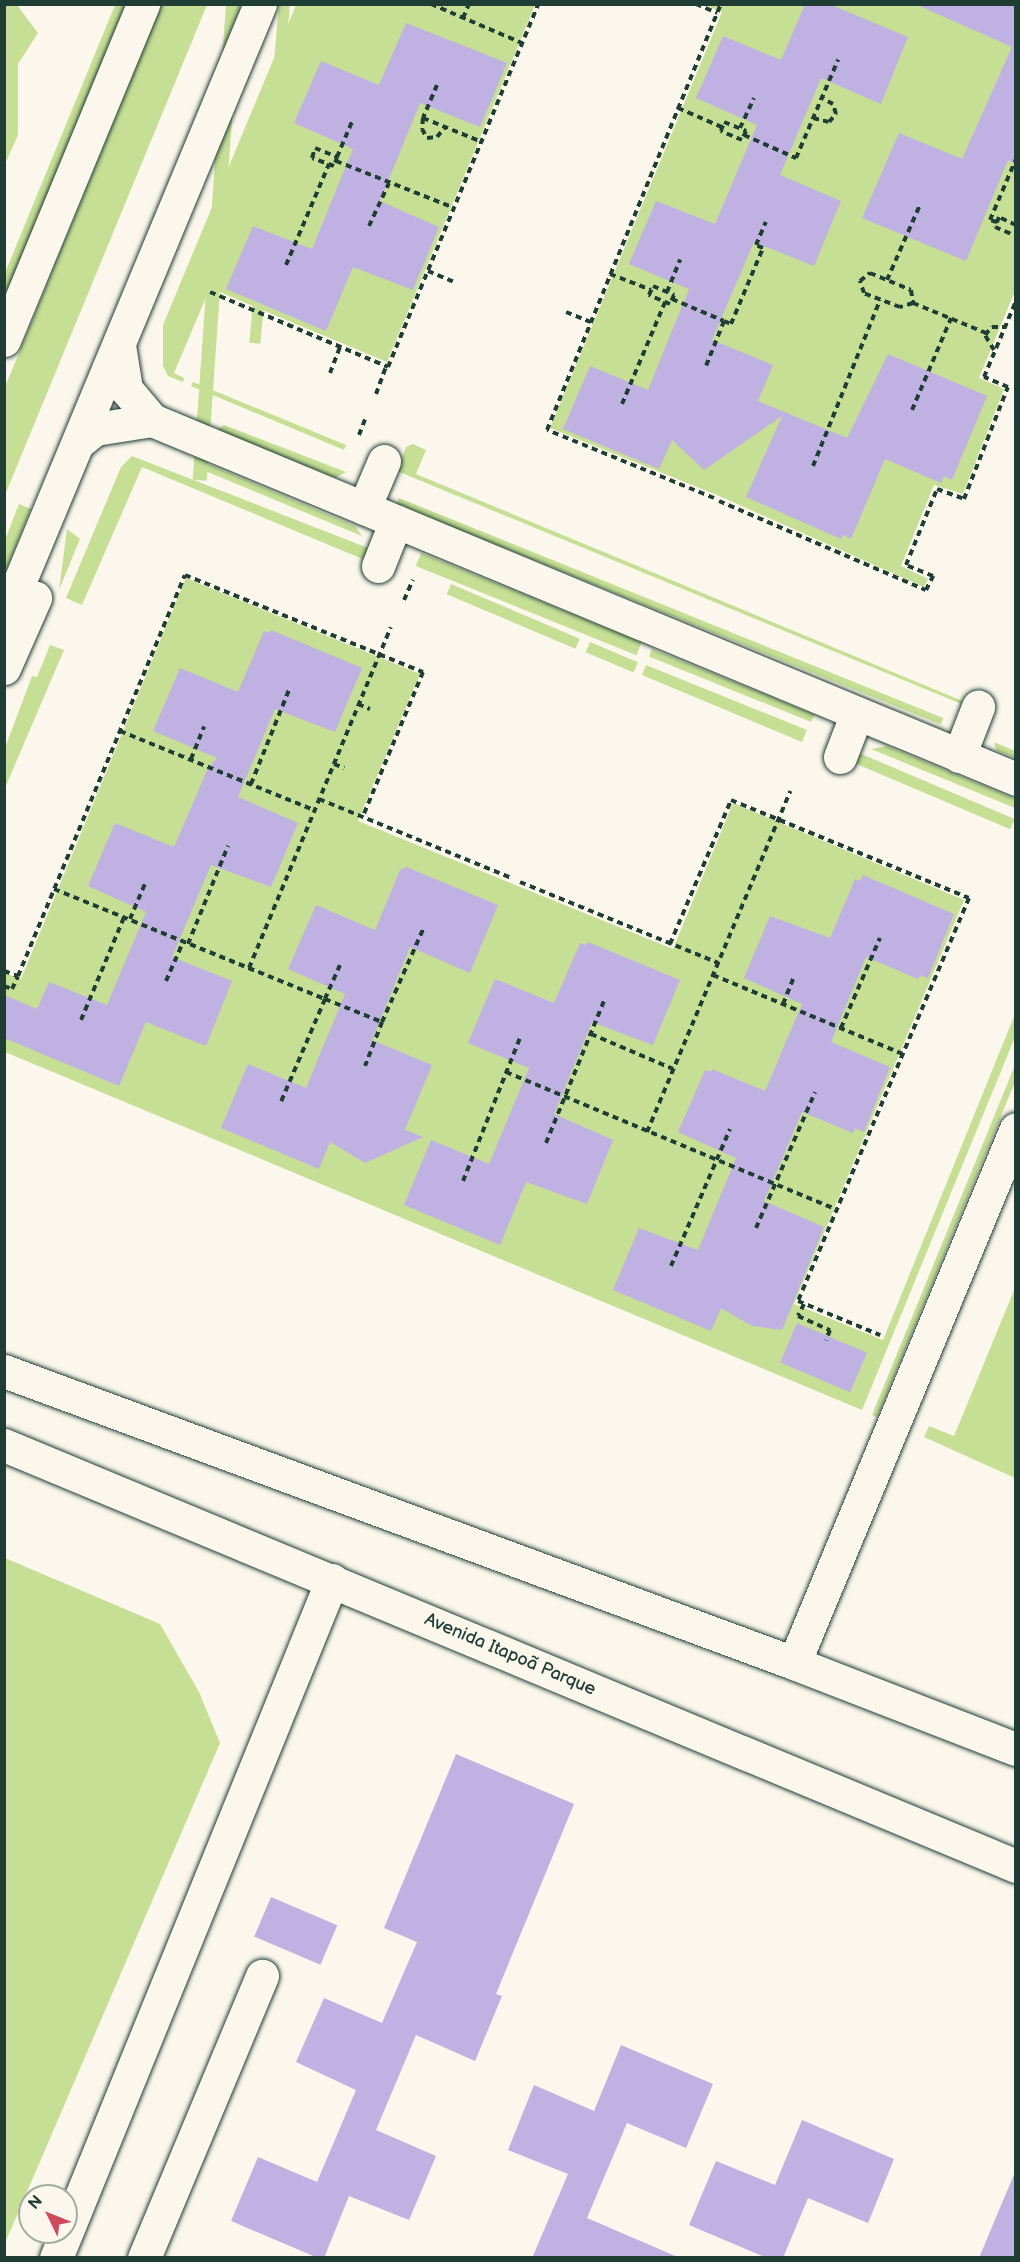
<!DOCTYPE html>
<meta charset="utf-8">
<style>
body{margin:0}
#map{position:relative;width:1020px;height:2262px;overflow:hidden;background:#fbf7ec;font-family:"Balsamiq Sans",sans-serif}
div>[style]{position:absolute}
[style*='--x']{left:calc(var(--x)*1px);top:calc(var(--y)*1px);width:calc(var(--w)*1px);rotate:calc(var(--a)*1deg)}
.green>*{inset:0;background:#c6df95;transform-origin:0 0}
.building>*{inset:0;background:#bfb1e2;transform-origin:0 0}
.path>*{height:4px;margin-top:-2px;transform-origin:0;background:repeating-linear-gradient(90deg,#1f3d34 0 6px,transparent 0 10.5px)}
.roads{filter:drop-shadow(0 0 2px #1f3d34) drop-shadow(0 0 2px #1f3d34)}
.minor>*{height:33px;margin:-16.5px;padding:0 16.5px;transform-origin:16.5px;border-radius:16.5px;background:#fbf7ec}
span{translate:-50% -50%;white-space:nowrap;text-align:center;line-height:1.15;-webkit-text-stroke:4.5px #fbf7ec;paint-order:stroke}
.street-label{font-size:18px;color:#1f3d34}
.frame{position:absolute;inset:0;border:6px solid #1f3d34;pointer-events:none}
.north{position:absolute;left:18px;top:2184px;width:60px;height:60px;box-sizing:border-box;background:#fbf7ec;border:2px solid #a3ada2;border-radius:50%;rotate:313deg;font-size:16px;font-weight:700;line-height:24px;text-align:center;color:#1f3d34}
.north::after{content:'';display:block;margin:auto;width:21px;height:27px;background:#d1495b;clip-path:polygon(50% 0,100% 100%,50% 72%,0 100%)}
</style>
<div id="map">
<div class="green">
<div style="clip-path:polygon(5px 4px,17px 5px,38px 33px,18px 64px,18px 135px,5px 164px)"></div>
<div style="left:226px;top:4px;width:14px;height:477px;rotate:4deg"></div>
<div style="left:279px;top:4px;width:11px;height:340px;rotate:5deg"></div>
<div style="clip-path:polygon(115px 5px,126px 5px,5px 298px,5px 273px)"></div>
<div style="clip-path:polygon(161px 5px,207px 5px,5px 495px,5px 387px)"></div>
<div style="clip-path:polygon(296px 5px,535px 5px,387px 362px,210px 288px,174px 373px,184px 378px,183px 382px,168px 376px,163px 366px,163px 325px)"></div>
<div style="clip-path:polygon(705px 5px,1015px 5px,1015px 291px,979px 378px,1004px 389px,963px 494px,934px 485px,901px 566px,928px 579px,924px 587px,717px 495px,550px 428px,722px 12px)"></div>
<div style="clip-path:polygon(193px 382px,346px 445px,344px 450px,191px 386px)"></div>
<div style="clip-path:polygon(224px 425px,346px 472px,335px 478px,217px 430px)"></div>
<div style="clip-path:polygon(413px 444px,426px 450px,416px 474px,965px 702px,964px 705px,397px 471px,406px 447px)"></div>
<div style="clip-path:polygon(132px 456px,368px 548px,365px 560px,142px 467px,82px 605px,66px 598px,121px 467px)"></div>
<div style="clip-path:polygon(208px 464px,355px 526px,362px 536px,205px 471px)"></div>
<div style="left:399px;top:498px;width:587px;height:7px;rotate:22deg"></div>
<div style="clip-path:polygon(19px 504px,31px 509px,5px 572px,5px 540px)"></div>
<div style="clip-path:polygon(67px 529px,80px 539px,59px 590px)"></div>
<div style="left:421px;top:553px;width:238px;height:14px;rotate:22deg"></div>
<div style="clip-path:polygon(186px 578px,420px 674px,358px 821px,673px 949px,733px 803px,964px 900px,794px 1304px,883px 1340px,1015px 1014px,1015px 1037px,862px 1410px,5px 1052px,4px 973px,21px 979px)"></div>
<div style="left:451px;top:584px;width:140px;height:11px;rotate:23deg"></div>
<div style="left:590px;top:642px;width:52px;height:11px;rotate:23deg"></div>
<div style="clip-path:polygon(50px 645px,64px 650px,5px 788px,5px 748px,32px 676px,37px 677px)"></div>
<div style="left:652px;top:649px;width:175px;height:8px;rotate:22deg"></div>
<div style="clip-path:polygon(646px 665px,807px 730px,802px 742px,642px 675px)"></div>
<div style="clip-path:polygon(994px 742px,1015px 751px,1015px 758px,996px 750px)"></div>
<div style="clip-path:polygon(887px 746px,1015px 799px,1015px 808px,871px 749px)"></div>
<div style="left:859px;top:753px;width:169px;height:11px;rotate:23deg"></div>
<div style="clip-path:polygon(1015px 1065px,1015px 1082px,877px 1417px,872px 1415px)"></div>
<div style="clip-path:polygon(1015px 1288px,1015px 1478px,924px 1437px,929px 1426px,954px 1436px)"></div>
<div style="clip-path:polygon(5px 1558px,160px 1624px,199px 1692px,220px 1743px,5px 2243px)"></div>
</div>
<div class="building">
<div style="clip-path:polygon(805px 4px,829px 4px,908px 37px,881px 104px,821px 78px,780px 175px,841px 201px,814px 266px,754px 242px,712px 340px,773px 365px,758px 401px,847px 438px,888px 354px,987px 396px,952px 480px,944px 476px,941px 483px,885px 459px,851px 539px,843px 535px,841px 539px,746px 497px,782px 416px,704px 470px,672px 440px,659px 469px,563px 429px,590px 366px,648px 390px,689px 289px,629px 264px,656px 201px,715px 224px,757px 125px,696px 98px,723px 36px,781px 60px)"></div>
<div style="clip-path:polygon(915px 4px,1016px 4px,1016px 165px,1008px 160px,966px 261px,862px 218px,899px 133px,962px 159px,1012px 47px)"></div>
<div style="clip-path:polygon(406px 23px,507px 63px,480px 127px,420px 103px,380px 201px,439px 227px,413px 290px,353px 267px,326px 331px,226px 289px,253px 226px,312px 249px,353px 149px,294px 123px,321px 61px,379px 85px)"></div>
<div style="clip-path:polygon(271px 630px,362px 668px,335px 732px,275px 709px,238px 797px,298px 823px,271px 887px,211px 865px,172px 957px,232px 981px,206px 1046px,146px 1022px,119px 1086px,4px 1038px,4px 995px,37px 1009px,49px 982px,107px 1005px,146px 912px,88px 886px,115px 823px,174px 847px,208px 768px,217px 758px,153px 731px,180px 668px,238px 692px,264px 631px,269px 633px)"></div>
<div style="clip-path:polygon(406px 867px,498px 905px,470px 973px,410px 947px,372px 1040px,432px 1065px,405px 1130px,423px 1137px,365px 1163px,330px 1142px,319px 1169px,221px 1128px,248px 1064px,306px 1088px,345px 994px,288px 969px,316px 905px,375px 930px,400px 870px)"></div>
<div style="clip-path:polygon(863px 875px,954px 914px,928px 978px,920px 975px,918px 979px,866px 957px,831px 1042px,890px 1067px,864px 1132px,855px 1128px,853px 1133px,802px 1112px,764px 1201px,824px 1227px,782px 1330px,752px 1326px,721px 1308px,711px 1331px,613px 1290px,639px 1228px,698px 1250px,736px 1158px,678px 1132px,705px 1070px,711px 1072px,712px 1069px,765px 1091px,802px 1004px,744px 978px,770px 916px,830px 938px,855px 879px,860px 881px)"></div>
<div style="clip-path:polygon(588px 942px,680px 980px,653px 1045px,592px 1022px,554px 1114px,613px 1140px,587px 1204px,526px 1182px,500px 1245px,404px 1205px,431px 1140px,489px 1164px,529px 1068px,468px 1043px,495px 979px,554px 1003px,580px 943px,586px 945px)"></div>
<div style="left:797px;top:1323px;width:76px;height:43px;rotate:23deg"></div>
<div style="clip-path:polygon(456px 1754px,574px 1804px,496px 1994px,502px 1996px,475px 2061px,416px 2035px,376px 2130px,436px 2156px,409px 2220px,349px 2196px,324px 2258px,318px 2258px,231px 2221px,258px 2157px,317px 2182px,356px 2090px,296px 2062px,324px 1998px,382px 2023px,417px 1942px,384px 1928px)"></div>
<div style="left:271px;top:1897px;width:72px;height:43px;rotate:23deg"></div>
<div style="clip-path:polygon(621px 2045px,713px 2084px,686px 2148px,627px 2123px,587px 2218px,680px 2258px,532px 2258px,568px 2174px,508px 2150px,534px 2085px,594px 2111px)"></div>
<div style="clip-path:polygon(802px 2120px,894px 2159px,868px 2223px,808px 2198px,783px 2258px,767px 2258px,689px 2225px,716px 2161px,775px 2185px)"></div>
<div style="clip-path:polygon(1015px 2172px,1016px 2258px,979px 2258px)"></div>
</div>
<div class="path">
<div style="--x:431;--y:4;--w:99;--a:23.2"></div>
<div style="--x:696;--y:4;--w:23;--a:23"></div>
<div style="--x:463;--y:18;--w:15;--a:-67"></div>
<div style="--x:437;--y:85;--w:36;--a:113"></div>
<div style="--x:423;--y:118;--w:64;--a:22.1"></div>
<div style="--x:678;--y:108;--w:48;--a:23.4"></div>
<div style="--x:423;--y:118;--w:11;--a:95"></div>
<div style="--x:422;--y:129;--w:10;--a:61"></div>
<div style="--x:427;--y:138;--w:10;--a:-6"></div>
<div style="--x:437;--y:137;--w:13;--a:-51"></div>
<div style="--x:813;--y:118;--w:16;--a:14"></div>
<div style="--x:829;--y:122;--w:11;--a:-49"></div>
<div style="--x:836;--y:114;--w:10;--a:-107"></div>
<div style="--x:833;--y:104;--w:13;--a:-151"></div>
<div style="--x:724;--y:122;--w:24;--a:22"></div>
<div style="--x:746;--y:131;--w:10;--a:114"></div>
<div style="--x:742;--y:140;--w:23;--a:-157"></div>
<div style="--x:721;--y:131;--w:9;--a:-72"></div>
<div style="--x:740;--y:128;--w:33;--a:-65"></div>
<div style="--x:744;--y:135;--w:57;--a:23.9"></div>
<div style="--x:796;--y:158;--w:107;--a:-66.8"></div>
<div style="--x:315;--y:148;--w:24;--a:22"></div>
<div style="--x:337;--y:157;--w:9;--a:108"></div>
<div style="--x:334;--y:166;--w:23;--a:-160"></div>
<div style="--x:312;--y:158;--w:10;--a:-73"></div>
<div style="--x:337;--y:157;--w:38;--a:-67"></div>
<div style="--x:336;--y:161;--w:127;--a:21.7"></div>
<div style="--x:997;--y:222;--w:7;--a:-164"></div>
<div style="--x:990;--y:220;--w:66;--a:-66.9"></div>
<div style="--x:1016;--y:225;--w:19;--a:-155"></div>
<div style="--x:999;--y:217;--w:11;--a:112"></div>
<div style="--x:995;--y:227;--w:23;--a:23"></div>
<div style="--x:369;--y:226;--w:47;--a:-65.1"></div>
<div style="--x:286;--y:265;--w:110;--a:-66.9"></div>
<div style="--x:428;--y:271;--w:28;--a:23"></div>
<div style="--x:870;--y:273;--w:44;--a:22.5"></div>
<div style="--x:911;--y:290;--w:13;--a:81"></div>
<div style="--x:913;--y:303;--w:14;--a:163"></div>
<div style="--x:900;--y:307;--w:39;--a:-159"></div>
<div style="--x:864;--y:293;--w:13;--a:-108"></div>
<div style="--x:860;--y:281;--w:13;--a:-39"></div>
<div style="--x:610;--y:274;--w:44;--a:21.3"></div>
<div style="--x:887;--y:280;--w:82;--a:-66.3"></div>
<div style="--x:653;--y:286;--w:23;--a:23"></div>
<div style="--x:674;--y:295;--w:10;--a:114"></div>
<div style="--x:670;--y:304;--w:23;--a:-157"></div>
<div style="--x:649;--y:295;--w:10;--a:-66"></div>
<div style="--x:210;--y:292;--w:193;--a:22.8"></div>
<div style="--x:388;--y:367;--w:393;--a:-67.5"></div>
<div style="--x:667;--y:292;--w:35;--a:-68"></div>
<div style="--x:672;--y:299;--w:56;--a:22.9"></div>
<div style="--x:724;--y:321;--w:48;--a:111.8"></div>
<div style="--x:913;--y:303;--w:79;--a:22.3"></div>
<div style="--x:566;--y:312;--w:27;--a:22"></div>
<div style="--x:724;--y:321;--w:8;--a:23"></div>
<div style="--x:731;--y:324;--w:82;--a:-67.2"></div>
<div style="--x:763;--y:248;--w:8;--a:-157"></div>
<div style="--x:756;--y:245;--w:25;--a:-67"></div>
<div style="--x:994;--y:350;--w:17;--a:-121"></div>
<div style="--x:985;--y:335;--w:11;--a:-49"></div>
<div style="--x:992;--y:327;--w:12;--a:0"></div>
<div style="--x:330;--y:373;--w:28;--a:-69"></div>
<div style="--x:376;--y:394;--w:29;--a:-70"></div>
<div style="--x:622;--y:404;--w:111;--a:-67.1"></div>
<div style="--x:912;--y:410;--w:100;--a:-67"></div>
<div style="--x:359;--y:435;--w:17;--a:-69"></div>
<div style="--x:813;--y:466;--w:179;--a:-68"></div>
<div style="--x:714;--y:498;--w:180;--a:-157.8"></div>
<div style="--x:547;--y:430;--w:460;--a:-67.8"></div>
<div style="--x:719;--y:501;--w:225;--a:23.3"></div>
<div style="--x:926;--y:590;--w:16;--a:-63"></div>
<div style="--x:933;--y:576;--w:29;--a:-158"></div>
<div style="--x:906;--y:565;--w:82;--a:-67.8"></div>
<div style="--x:937;--y:489;--w:29;--a:20"></div>
<div style="--x:964;--y:499;--w:120;--a:-68.6"></div>
<div style="--x:1008;--y:387;--w:26;--a:-157"></div>
<div style="--x:984;--y:377;--w:82;--a:-67.2"></div>
<div style="--x:404;--y:600;--w:22;--a:-66"></div>
<div style="--x:358;--y:704;--w:13;--a:23"></div>
<div style="--x:120;--y:731;--w:209;--a:22.2"></div>
<div style="--x:191;--y:759;--w:35;--a:-68"></div>
<div style="--x:334;--y:764;--w:11;--a:22"></div>
<div style="--x:251;--y:784;--w:101;--a:-68"></div>
<div style="--x:319;--y:799;--w:209;--a:22.3"></div>
<div style="--x:520;--y:882;--w:214;--a:22.2"></div>
<div style="--x:54;--y:889;--w:292;--a:22.1"></div>
<div style="--x:325;--y:999;--w:114;--a:113.2"></div>
<div style="--x:130;--y:919;--w:38;--a:-67"></div>
<div style="--x:188;--y:944;--w:106;--a:-67.8"></div>
<div style="--x:670;--y:944;--w:156;--a:-67"></div>
<div style="--x:731;--y:800;--w:257;--a:22.4"></div>
<div style="--x:969;--y:898;--w:438;--a:113"></div>
<div style="--x:798;--y:1301;--w:89;--a:22.5"></div>
<div style="--x:340;--y:965;--w:37;--a:114"></div>
<div style="--x:325;--y:999;--w:61;--a:22"></div>
<div style="--x:382;--y:1022;--w:47;--a:111.1"></div>
<div style="--x:249;--y:968;--w:369;--a:-67.4"></div>
<div style="--x:4;--y:971;--w:15;--a:20"></div>
<div style="--x:713;--y:975;--w:206;--a:22.6"></div>
<div style="--x:166;--y:981;--w:43;--a:-66.4"></div>
<div style="--x:4;--y:986;--w:9;--a:21"></div>
<div style="--x:12;--y:989;--w:14;--a:-65"></div>
<div style="--x:18;--y:976;--w:434;--a:-67.4"></div>
<div style="--x:185;--y:575;--w:257;--a:22.2"></div>
<div style="--x:423;--y:672;--w:156;--a:112.6"></div>
<div style="--x:783;--y:1004;--w:31;--a:-68"></div>
<div style="--x:81;--y:1020;--w:112;--a:-67.3"></div>
<div style="--x:382;--y:1022;--w:104;--a:-66.1"></div>
<div style="--x:841;--y:1028;--w:98;--a:-66.6"></div>
<div style="--x:591;--y:1034;--w:89;--a:23.1"></div>
<div style="--x:506;--y:1072;--w:359;--a:22.6"></div>
<div style="--x:647;--y:1132;--w:370;--a:-67.2"></div>
<div style="--x:546;--y:1143;--w:153;--a:-67.8"></div>
<div style="--x:463;--y:1181;--w:154;--a:-68.3"></div>
<div style="--x:756;--y:1228;--w:148;--a:-66.5"></div>
<div style="--x:671;--y:1266;--w:149;--a:-66.7"></div>
<div style="--x:804;--y:1304;--w:13;--a:117"></div>
<div style="--x:798;--y:1316;--w:35;--a:24"></div>
<div style="--x:830;--y:1330;--w:11;--a:112"></div>
</div>
<div class="roads">
<div class="minor">
<div style="--x:4;--y:340;--w:364;--a:-67.5"></div>
<div style="--x:119;--y:345;--w:45;--a:81"></div>
<div style="--x:126;--y:389;--w:40;--a:50"></div>
<div style="--x:79;--y:442;--w:21;--a:-39"></div>
<div style="--x:95;--y:429;--w:58;--a:-9"></div>
<div style="--x:152;--y:420;--w:936;--a:22.56"></div>
<div style="--x:364;--y:508;--w:51;--a:-66.9"></div>
<div style="--x:378;--y:566;--w:48;--a:-68.2"></div>
<div style="--x:4;--y:619;--w:666;--a:-67.4"></div>
<div style="--x:4;--y:668;--w:77;--a:-66.1"></div>
<div style="--x:959;--y:756;--w:53;--a:-68.8"></div>
<div style="--x:840;--y:757;--w:47;--a:-68.9"></div>
<div style="--x:4;--y:1371;--w:842;--a:20.29"></div>
<div style="--x:794;--y:1663;--w:238;--a:21.2"></div>
<div style="--x:4;--y:1445;--w:1096;--a:22.59"></div>
<div style="--x:794;--y:1663;--w:578;--a:-67.43"></div>
<div style="--x:56;--y:2258;--w:732;--a:-67.85"></div>
<div style="--x:144;--y:2258;--w:306;--a:-67.3"></div>
</div>
</div>
<div class="street-label">
<span style="left:510px;top:1655px;rotate:23deg">Avenida Itapoã Parque</span>
</div>
<div class="frame"></div>
<div class="north">N</div>
</div>
